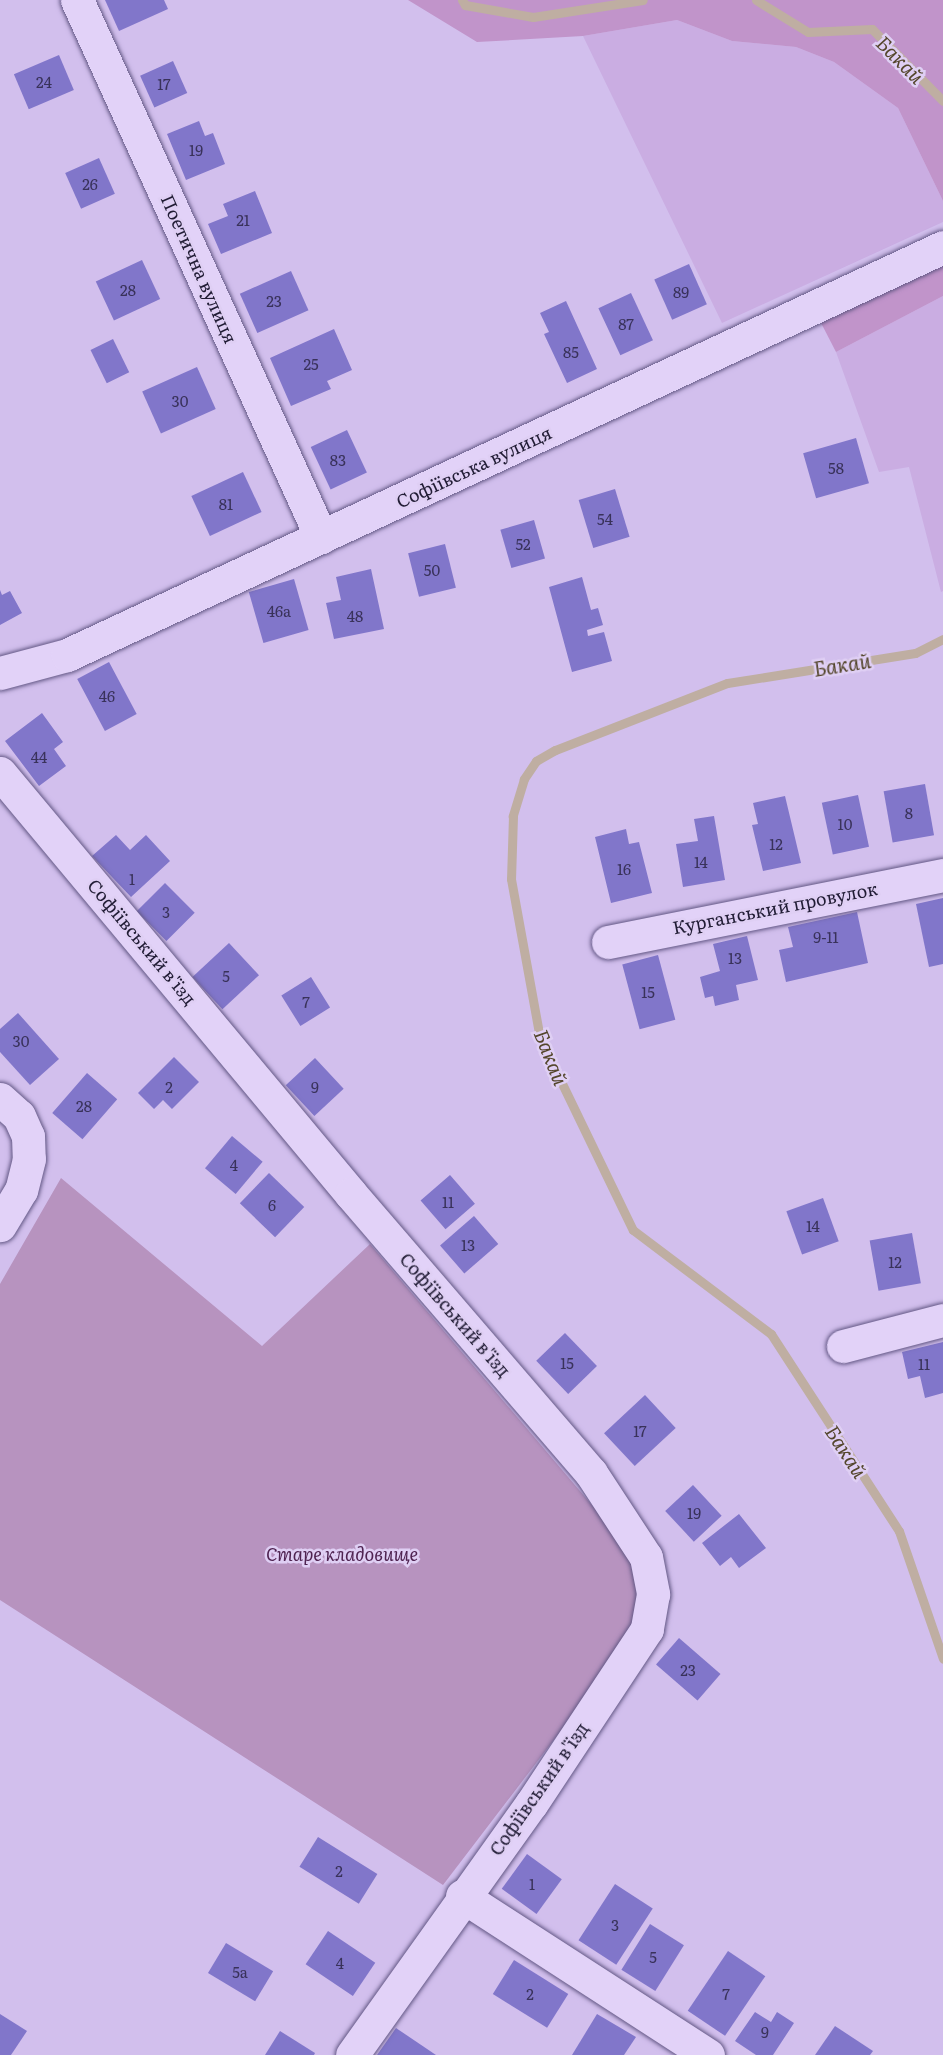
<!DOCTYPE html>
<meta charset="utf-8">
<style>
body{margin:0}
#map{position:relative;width:943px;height:2055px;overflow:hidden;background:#d2bfed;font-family:Literata,serif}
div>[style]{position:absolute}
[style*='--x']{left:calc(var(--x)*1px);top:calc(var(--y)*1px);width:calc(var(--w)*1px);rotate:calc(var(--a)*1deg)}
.farmland>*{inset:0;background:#caade2}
.green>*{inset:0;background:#c194ca}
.cemetery>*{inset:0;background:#b793bf}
.stream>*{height:9px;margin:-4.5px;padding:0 4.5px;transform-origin:4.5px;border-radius:4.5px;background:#bfaea2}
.building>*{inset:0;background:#8176ca;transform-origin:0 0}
.roads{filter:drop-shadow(0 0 2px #635885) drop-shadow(0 0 2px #635885)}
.minor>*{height:33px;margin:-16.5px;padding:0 16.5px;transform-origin:16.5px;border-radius:16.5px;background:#e2d2f8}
span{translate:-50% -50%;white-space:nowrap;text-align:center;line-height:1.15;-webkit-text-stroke:5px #dfcff4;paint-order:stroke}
.number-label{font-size:15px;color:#39325a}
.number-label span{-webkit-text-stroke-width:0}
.street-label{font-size:18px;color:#211c35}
.park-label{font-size:18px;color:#4f2351;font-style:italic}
.water-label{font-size:20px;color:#54462c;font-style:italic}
</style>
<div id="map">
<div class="farmland">
<div style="clip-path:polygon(677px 20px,732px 41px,796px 47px,834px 62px,898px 108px,943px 201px,943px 222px,722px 323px,583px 36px)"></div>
<div style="clip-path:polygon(943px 296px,943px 591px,941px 592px,909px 467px,879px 472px,836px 352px)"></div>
</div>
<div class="green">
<div style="clip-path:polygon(408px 0,943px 0,943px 201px,898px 108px,834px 62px,796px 47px,732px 41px,677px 20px,583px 36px,477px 42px)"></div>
<div style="clip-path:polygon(943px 258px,943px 296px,836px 352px,819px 319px)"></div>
</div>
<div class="cemetery">
<div style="clip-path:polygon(61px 1178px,262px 1346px,370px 1244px,625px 1544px,639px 1580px,641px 1614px,624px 1648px,443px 1885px,0 1600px,0 1284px)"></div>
</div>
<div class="stream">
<div style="--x:462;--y:0;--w:6;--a:59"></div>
<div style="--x:465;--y:5;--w:69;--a:10"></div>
<div style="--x:533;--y:17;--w:111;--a:-8.8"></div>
<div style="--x:756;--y:0;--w:61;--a:31.6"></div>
<div style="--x:808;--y:32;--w:64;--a:-2.7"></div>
<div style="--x:872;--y:29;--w:101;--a:45.4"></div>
<div style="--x:943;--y:639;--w:31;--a:153"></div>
<div style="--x:915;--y:653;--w:190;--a:170.9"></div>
<div style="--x:727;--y:683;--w:185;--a:158.7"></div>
<div style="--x:555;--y:750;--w:22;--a:150"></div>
<div style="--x:536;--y:761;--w:22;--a:124"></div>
<div style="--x:524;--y:779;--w:39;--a:107"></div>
<div style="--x:513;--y:816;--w:63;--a:91.8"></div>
<div style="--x:511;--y:879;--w:162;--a:79.7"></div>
<div style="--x:540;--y:1038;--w:213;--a:64.2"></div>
<div style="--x:633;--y:1230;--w:173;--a:37"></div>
<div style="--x:771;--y:1334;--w:235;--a:57"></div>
<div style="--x:899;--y:1531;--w:135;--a:71"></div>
</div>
<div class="building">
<div style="clip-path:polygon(105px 0,164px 0,168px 9px,119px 31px)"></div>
<div style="left:59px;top:55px;width:38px;height:49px;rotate:67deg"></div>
<div style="left:173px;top:61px;width:35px;height:36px;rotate:66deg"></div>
<div style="clip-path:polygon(199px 121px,205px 136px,213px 133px,225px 164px,186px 180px,167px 134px)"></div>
<div style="left:99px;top:158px;width:39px;height:37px;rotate:66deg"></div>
<div style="clip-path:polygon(255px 191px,272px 233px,221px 254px,208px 224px,228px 216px,223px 204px)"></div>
<div style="left:142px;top:260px;width:43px;height:51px;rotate:65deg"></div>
<div style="left:689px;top:264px;width:44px;height:38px;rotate:66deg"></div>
<div style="left:291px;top:271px;width:43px;height:56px;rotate:66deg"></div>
<div style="left:631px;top:293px;width:52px;height:36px;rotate:65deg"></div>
<div style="clip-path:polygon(566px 301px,597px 369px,567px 383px,544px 334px,549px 332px,540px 313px)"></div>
<div style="clip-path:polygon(334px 329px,352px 370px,327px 381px,331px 389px,291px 406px,270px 358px)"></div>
<div style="left:113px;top:339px;width:37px;height:25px;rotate:64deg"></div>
<div style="left:197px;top:367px;width:46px;height:60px;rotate:66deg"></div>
<div style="left:347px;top:430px;width:47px;height:40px;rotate:65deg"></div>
<div style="left:856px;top:438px;width:47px;height:55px;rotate:74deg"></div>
<div style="left:243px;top:472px;width:44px;height:57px;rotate:65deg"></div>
<div style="left:615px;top:489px;width:50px;height:38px;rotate:73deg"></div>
<div style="left:534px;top:520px;width:40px;height:35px;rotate:74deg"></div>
<div style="left:445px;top:544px;width:45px;height:38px;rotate:76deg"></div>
<div style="clip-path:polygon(371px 569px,384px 629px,334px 639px,326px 603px,341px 600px,336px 577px)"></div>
<div style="clip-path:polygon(582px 577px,591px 610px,598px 608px,603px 625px,587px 630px,588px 636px,604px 632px,612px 661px,572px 672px,549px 587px)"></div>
<div style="left:294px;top:579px;width:53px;height:47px;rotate:74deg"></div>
<div style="clip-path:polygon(0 590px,2px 595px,10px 591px,22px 613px,0 625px)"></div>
<div style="left:109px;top:662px;width:59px;height:36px;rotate:62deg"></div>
<div style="clip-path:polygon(42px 713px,63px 742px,54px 749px,66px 766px,39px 786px,5px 741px)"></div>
<div style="left:925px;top:784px;width:52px;height:42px;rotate:80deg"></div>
<div style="left:858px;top:795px;width:53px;height:37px;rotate:78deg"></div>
<div style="clip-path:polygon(785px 796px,801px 863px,763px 871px,752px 825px,758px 824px,753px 803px)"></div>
<div style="clip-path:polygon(714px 816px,725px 880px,683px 887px,676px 844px,698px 841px,694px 819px)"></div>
<div style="clip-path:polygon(626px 829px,629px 844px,639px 842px,652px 893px,611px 903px,595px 837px)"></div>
<div style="clip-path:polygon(116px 835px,130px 850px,146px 835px,170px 861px,131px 897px,92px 856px)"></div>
<div style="left:165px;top:883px;width:42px;height:40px;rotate:45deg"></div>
<div style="clip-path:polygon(943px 898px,943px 964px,929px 967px,916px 904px)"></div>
<div style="clip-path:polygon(857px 912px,868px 963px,786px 982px,779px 950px,793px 947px,788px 927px)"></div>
<div style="clip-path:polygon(747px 936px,758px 980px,736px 985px,739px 1000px,715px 1006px,713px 996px,705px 998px,700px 977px,720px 971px,713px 944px)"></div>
<div style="left:229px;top:943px;width:44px;height:50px;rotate:47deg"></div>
<div style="left:658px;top:955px;width:67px;height:37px;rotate:75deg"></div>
<div style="left:311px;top:977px;width:36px;height:35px;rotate:58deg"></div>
<div style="clip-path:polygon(18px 1013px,59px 1059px,30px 1085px,0 1052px,0 1029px)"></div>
<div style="clip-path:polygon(174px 1057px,199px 1082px,172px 1109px,163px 1100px,154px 1109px,138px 1093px)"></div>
<div style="left:315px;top:1058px;width:42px;height:40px;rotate:47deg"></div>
<div style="left:87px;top:1073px;width:40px;height:53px;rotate:41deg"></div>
<div style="left:232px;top:1136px;width:40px;height:42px;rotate:40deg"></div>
<div style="left:269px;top:1173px;width:49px;height:42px;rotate:44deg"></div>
<div style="left:450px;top:1175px;width:38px;height:39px;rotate:49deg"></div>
<div style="left:823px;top:1198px;width:46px;height:39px;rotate:70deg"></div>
<div style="left:474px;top:1216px;width:37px;height:45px;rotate:49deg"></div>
<div style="left:912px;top:1233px;width:51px;height:43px;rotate:80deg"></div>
<div style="left:565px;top:1333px;width:46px;height:40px;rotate:46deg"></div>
<div style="clip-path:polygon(943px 1342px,943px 1393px,925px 1398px,920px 1376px,908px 1379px,902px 1352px)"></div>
<div style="left:645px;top:1395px;width:45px;height:56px;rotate:47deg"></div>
<div style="left:693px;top:1485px;width:42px;height:38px;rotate:47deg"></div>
<div style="clip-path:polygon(739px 1514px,766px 1548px,739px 1568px,731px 1557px,720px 1566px,702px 1543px)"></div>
<div style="left:679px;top:1638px;width:55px;height:35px;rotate:41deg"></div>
<div style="left:318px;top:1837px;width:70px;height:35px;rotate:32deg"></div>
<div style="left:527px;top:1854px;width:43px;height:43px;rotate:36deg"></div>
<div style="left:615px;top:1884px;width:45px;height:67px;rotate:33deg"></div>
<div style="left:650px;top:1924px;width:40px;height:54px;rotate:32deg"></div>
<div style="left:328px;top:1931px;width:57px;height:40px;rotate:34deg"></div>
<div style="left:226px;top:1943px;width:55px;height:35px;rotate:31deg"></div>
<div style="left:728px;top:1951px;width:45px;height:72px;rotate:34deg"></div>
<div style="left:514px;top:1960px;width:64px;height:40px;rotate:32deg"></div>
<div style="clip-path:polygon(755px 2012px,771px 2022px,777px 2012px,794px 2023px,773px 2055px,756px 2055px,735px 2041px)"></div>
<div style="clip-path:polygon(0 2014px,27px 2031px,11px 2055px,0 2055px)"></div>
<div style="clip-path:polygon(597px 2014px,636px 2037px,624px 2055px,572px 2055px)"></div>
<div style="clip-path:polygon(835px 2026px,873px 2051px,870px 2055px,815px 2055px)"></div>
<div style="clip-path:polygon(396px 2028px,436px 2055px,377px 2055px)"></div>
<div style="clip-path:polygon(280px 2031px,315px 2053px,314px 2055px,265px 2055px)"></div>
</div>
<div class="roads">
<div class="minor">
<div style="--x:77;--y:0;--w:590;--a:65.56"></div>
<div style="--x:0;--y:673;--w:69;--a:-15"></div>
<div style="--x:67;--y:655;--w:966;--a:-24.97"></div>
<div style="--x:0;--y:773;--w:548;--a:50.18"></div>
<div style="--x:351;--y:1194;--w:368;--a:49.3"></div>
<div style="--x:591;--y:1473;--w:100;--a:56.8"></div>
<div style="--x:646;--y:1557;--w:38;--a:79"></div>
<div style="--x:653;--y:1594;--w:36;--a:100"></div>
<div style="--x:647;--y:1629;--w:210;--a:123.5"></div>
<div style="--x:531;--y:1804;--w:308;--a:125.5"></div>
<div style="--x:608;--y:942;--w:342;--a:-11.3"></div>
<div style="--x:0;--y:1099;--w:25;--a:42"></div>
<div style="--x:19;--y:1116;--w:22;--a:66"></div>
<div style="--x:28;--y:1136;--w:23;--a:88"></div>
<div style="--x:29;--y:1159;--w:32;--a:104"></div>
<div style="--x:21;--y:1190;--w:41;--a:121"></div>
<div style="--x:843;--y:1346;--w:103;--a:-14.6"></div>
<div style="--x:462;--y:1896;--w:293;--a:32.9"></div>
</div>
</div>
<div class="number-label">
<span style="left:44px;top:82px">24</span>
<span style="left:164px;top:84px">17</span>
<span style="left:196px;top:150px">19</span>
<span style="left:90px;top:184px">26</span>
<span style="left:243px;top:220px">21</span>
<span style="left:128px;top:290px">28</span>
<span style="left:681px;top:292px">89</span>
<span style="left:274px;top:301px">23</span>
<span style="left:626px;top:324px">87</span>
<span style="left:571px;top:352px">85</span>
<span style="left:311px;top:364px">25</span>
<span style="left:180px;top:401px">30</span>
<span style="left:338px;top:460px">83</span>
<span style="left:836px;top:468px">58</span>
<span style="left:226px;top:504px">81</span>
<span style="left:605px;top:519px">54</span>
<span style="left:523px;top:544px">52</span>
<span style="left:432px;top:570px">50</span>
<span style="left:279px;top:611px">46а</span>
<span style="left:355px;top:616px">48</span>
<span style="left:107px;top:696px">46</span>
<span style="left:39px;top:757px">44</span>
<span style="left:909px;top:813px">8</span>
<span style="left:845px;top:824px">10</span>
<span style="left:776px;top:844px">12</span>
<span style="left:701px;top:862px">14</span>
<span style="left:624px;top:869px">16</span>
<span style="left:132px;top:879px">1</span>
<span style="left:166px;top:912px">3</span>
<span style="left:826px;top:937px">9-11</span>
<span style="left:735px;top:958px">13</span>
<span style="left:226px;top:976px">5</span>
<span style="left:648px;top:992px">15</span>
<span style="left:306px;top:1002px">7</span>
<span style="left:21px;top:1041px">30</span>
<span style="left:169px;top:1087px">2</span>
<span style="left:315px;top:1087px">9</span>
<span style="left:84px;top:1106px">28</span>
<span style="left:234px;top:1165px">4</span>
<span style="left:448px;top:1202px">11</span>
<span style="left:272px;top:1205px">6</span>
<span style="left:813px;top:1226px">14</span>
<span style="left:468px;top:1245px">13</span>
<span style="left:895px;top:1262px">12</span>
<span style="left:567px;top:1363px">15</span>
<span style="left:924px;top:1364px">11</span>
<span style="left:640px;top:1431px">17</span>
<span style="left:694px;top:1513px">19</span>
<span style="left:688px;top:1670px">23</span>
<span style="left:339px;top:1871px">2</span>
<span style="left:532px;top:1884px">1</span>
<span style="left:615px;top:1925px">3</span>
<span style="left:653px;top:1957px">5</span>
<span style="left:340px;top:1963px">4</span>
<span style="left:240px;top:1972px">5а</span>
<span style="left:530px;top:1994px">2</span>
<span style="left:726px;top:1994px">7</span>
<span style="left:765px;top:2032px">9</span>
</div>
<div class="street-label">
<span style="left:199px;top:269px;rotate:66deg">Поетична вулиця</span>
<span style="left:474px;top:467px;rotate:-25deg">Софіївська вулиця</span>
<span style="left:775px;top:908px;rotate:-11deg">Курганський провулок</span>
<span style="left:142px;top:942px;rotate:50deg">Софіївський в'їзд</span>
<span style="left:455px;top:1315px;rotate:49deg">Софіївський в'їзд</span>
<span style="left:539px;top:1789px;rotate:-55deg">Софіївський в'їзд</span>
</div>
<div class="park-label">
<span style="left:342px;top:1554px">Старе кладовище</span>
</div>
<div class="water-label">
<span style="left:901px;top:59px;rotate:45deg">Бакай</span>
<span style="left:842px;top:664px;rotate:-9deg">Бакай</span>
<span style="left:552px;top:1057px;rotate:68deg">Бакай</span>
<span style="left:847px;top:1451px;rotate:57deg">Бакай</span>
</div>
</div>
